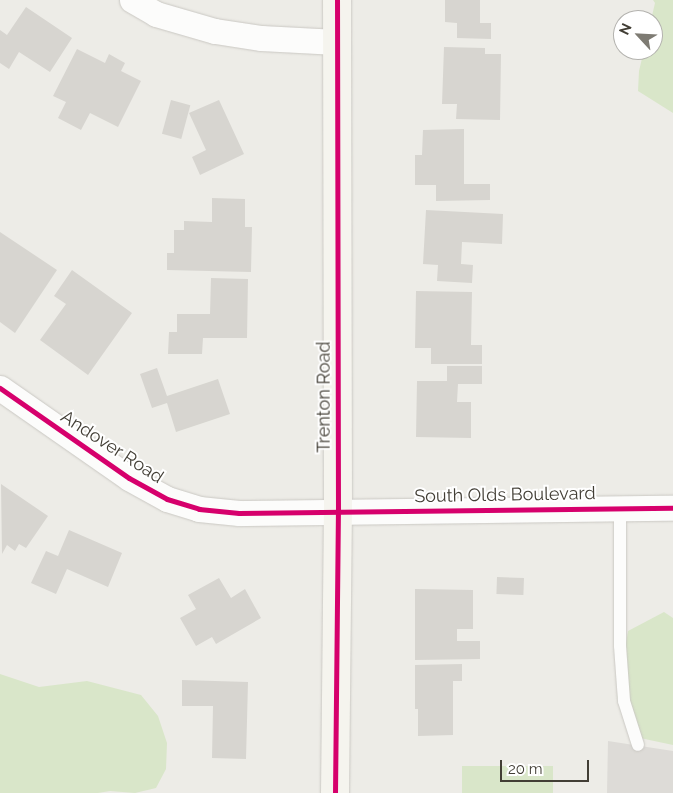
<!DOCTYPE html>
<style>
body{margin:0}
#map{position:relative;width:673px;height:793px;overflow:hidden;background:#edece7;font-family:Raleway,sans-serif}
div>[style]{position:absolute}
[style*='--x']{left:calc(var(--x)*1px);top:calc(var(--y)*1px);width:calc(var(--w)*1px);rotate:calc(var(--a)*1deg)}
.green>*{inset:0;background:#d9e6c9;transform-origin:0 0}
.parking>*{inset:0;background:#dddbd7}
.building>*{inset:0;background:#d7d5d0;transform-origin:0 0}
.roads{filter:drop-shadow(0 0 1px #cac8c3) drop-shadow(0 0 1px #cac8c3)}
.lane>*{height:12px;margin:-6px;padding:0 6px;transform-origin:6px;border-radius:6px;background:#fcfcfb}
.street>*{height:25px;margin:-12.5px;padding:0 12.5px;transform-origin:12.5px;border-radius:12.5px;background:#fcfcfb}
.secondary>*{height:28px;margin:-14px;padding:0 14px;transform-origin:14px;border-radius:14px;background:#f5f4ee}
.cycleway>*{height:5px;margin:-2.5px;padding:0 2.5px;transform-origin:2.5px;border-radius:2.5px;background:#d6006c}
span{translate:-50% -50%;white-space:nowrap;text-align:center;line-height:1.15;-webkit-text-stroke:4px #fff;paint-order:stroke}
.street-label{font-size:18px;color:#423e35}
.north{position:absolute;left:613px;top:10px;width:50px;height:50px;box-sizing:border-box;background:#fff;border:1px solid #b3b2ae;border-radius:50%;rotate:295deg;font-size:14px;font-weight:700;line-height:20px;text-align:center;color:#423e35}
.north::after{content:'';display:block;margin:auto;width:18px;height:22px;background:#7e7b73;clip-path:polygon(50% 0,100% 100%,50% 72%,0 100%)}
.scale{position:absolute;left:500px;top:760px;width:89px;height:22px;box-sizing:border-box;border:2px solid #423e35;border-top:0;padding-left:6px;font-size:15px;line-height:18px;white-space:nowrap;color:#423e35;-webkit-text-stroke:4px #fff;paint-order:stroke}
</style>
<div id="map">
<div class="green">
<div style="clip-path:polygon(653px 0,673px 0,673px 113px,638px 91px,639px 71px,644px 50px,653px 50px,653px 20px,651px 20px,655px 3px)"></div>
<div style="clip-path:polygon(664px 612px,673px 618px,673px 745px,640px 738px,617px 697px,628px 631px)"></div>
<div style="clip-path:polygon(0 674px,39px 687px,87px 681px,141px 695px,158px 716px,167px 743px,166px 769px,156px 788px,135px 793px,110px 791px,98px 793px,0 793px)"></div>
<div style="left:553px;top:766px;width:27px;height:91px;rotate:90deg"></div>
</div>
<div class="parking">
<div style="clip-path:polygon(608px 741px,673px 751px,673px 793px,607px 793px)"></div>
</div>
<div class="building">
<div style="clip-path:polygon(445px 0,480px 0,480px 23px,491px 23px,491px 39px,457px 38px,457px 23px,445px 22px)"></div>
<div style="clip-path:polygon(26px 7px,72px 38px,50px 72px,19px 52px,9px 69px,0 63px,0 30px,7px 35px)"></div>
<div style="clip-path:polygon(444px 47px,485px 48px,485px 54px,501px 54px,500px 120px,456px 119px,457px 104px,442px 104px)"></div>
<div style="clip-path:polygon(77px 49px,105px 63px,109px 54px,125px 63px,121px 71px,141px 81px,118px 127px,90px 113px,81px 130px,58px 118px,66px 102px,53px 96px)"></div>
<div style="left:171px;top:100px;width:20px;height:35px;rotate:15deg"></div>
<div style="clip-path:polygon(219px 100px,244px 154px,200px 175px,192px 157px,206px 150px,189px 113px)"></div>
<div style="clip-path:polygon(464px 129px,464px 184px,490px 184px,490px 200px,436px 201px,436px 185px,415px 185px,415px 155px,422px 155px,423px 130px)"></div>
<div style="clip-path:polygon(212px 198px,245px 199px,245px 227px,252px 227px,251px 272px,167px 270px,167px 253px,174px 253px,174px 230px,184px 230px,184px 221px,212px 222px)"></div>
<div style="clip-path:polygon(426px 210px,503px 214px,502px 244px,462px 242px,461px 264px,473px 265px,472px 283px,437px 281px,438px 265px,423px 264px)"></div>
<div style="clip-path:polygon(0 232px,57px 270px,15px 333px,0 322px)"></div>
<div style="clip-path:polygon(72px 270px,132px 313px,88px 375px,40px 340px,66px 304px,54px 296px)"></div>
<div style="clip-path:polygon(211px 278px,248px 279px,247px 338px,203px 338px,202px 354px,168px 354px,169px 332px,177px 332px,177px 314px,210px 314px)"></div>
<div style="clip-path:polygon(416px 291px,472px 292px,471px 345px,482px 345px,482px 364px,431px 364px,431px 348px,415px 348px)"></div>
<div style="clip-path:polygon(447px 366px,482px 366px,482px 384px,458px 384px,457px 402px,471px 402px,471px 438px,416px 437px,417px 381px,447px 381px)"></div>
<div style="clip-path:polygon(157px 368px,167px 396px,218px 379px,230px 414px,176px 432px,167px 403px,152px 408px,140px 374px)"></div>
<div style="clip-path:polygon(1px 484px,48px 516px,26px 548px,19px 544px,15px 551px,7px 545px,2px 554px)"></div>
<div style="clip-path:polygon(69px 530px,122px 553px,108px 587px,67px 569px,56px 594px,31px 583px,46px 551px,58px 556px)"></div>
<div style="left:497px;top:577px;width:27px;height:17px;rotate:2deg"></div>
<div style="clip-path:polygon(219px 578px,231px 598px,245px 589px,261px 618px,216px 644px,212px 637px,196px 646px,180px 618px,196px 609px,188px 595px)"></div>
<div style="clip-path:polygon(415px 589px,473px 590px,473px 629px,457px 629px,457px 641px,480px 641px,480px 659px,415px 660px)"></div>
<div style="clip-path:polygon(462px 664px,462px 681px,453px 681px,453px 735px,418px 736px,418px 709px,415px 709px,415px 665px)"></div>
<div style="clip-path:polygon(182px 680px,248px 682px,246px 759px,212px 758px,213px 706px,182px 706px)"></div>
</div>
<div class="roads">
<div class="lane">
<div style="--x:620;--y:508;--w:138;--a:90"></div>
<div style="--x:620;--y:646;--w:55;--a:85.8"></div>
<div style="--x:624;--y:701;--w:46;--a:72.3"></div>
</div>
<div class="street">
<div style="--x:132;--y:0;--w:28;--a:30"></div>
<div style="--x:156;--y:14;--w:61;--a:16.1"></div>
<div style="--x:215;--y:31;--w:47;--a:8.7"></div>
<div style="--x:261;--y:38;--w:76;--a:3"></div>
<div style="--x:0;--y:388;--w:157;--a:34.9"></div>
<div style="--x:129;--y:478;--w:43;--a:28.9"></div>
<div style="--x:167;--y:499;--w:34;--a:17"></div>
<div style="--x:199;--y:509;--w:40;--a:5.7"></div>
<div style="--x:239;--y:513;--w:434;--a:-0.7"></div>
</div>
<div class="secondary">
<div style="--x:335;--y:793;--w:282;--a:-89.4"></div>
<div style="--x:338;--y:511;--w:511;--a:-90.11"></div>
</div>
</div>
<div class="cycleway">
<div style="--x:0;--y:388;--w:157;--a:34.9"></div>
<div style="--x:129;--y:478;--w:43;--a:28.9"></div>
<div style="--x:167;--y:499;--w:34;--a:17"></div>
<div style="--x:199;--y:509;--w:40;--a:5.7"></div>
<div style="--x:239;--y:513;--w:434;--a:-0.7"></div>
<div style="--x:335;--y:793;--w:282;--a:-89.4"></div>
<div style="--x:338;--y:511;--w:511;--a:-90.11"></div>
</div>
<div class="street-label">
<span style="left:324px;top:397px;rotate:-90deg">Trenton Road</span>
<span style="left:112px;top:447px;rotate:33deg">Andover Road</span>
<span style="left:505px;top:495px;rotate:-1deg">South Olds Boulevard</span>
</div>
<div class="north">N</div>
<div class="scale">20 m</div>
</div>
